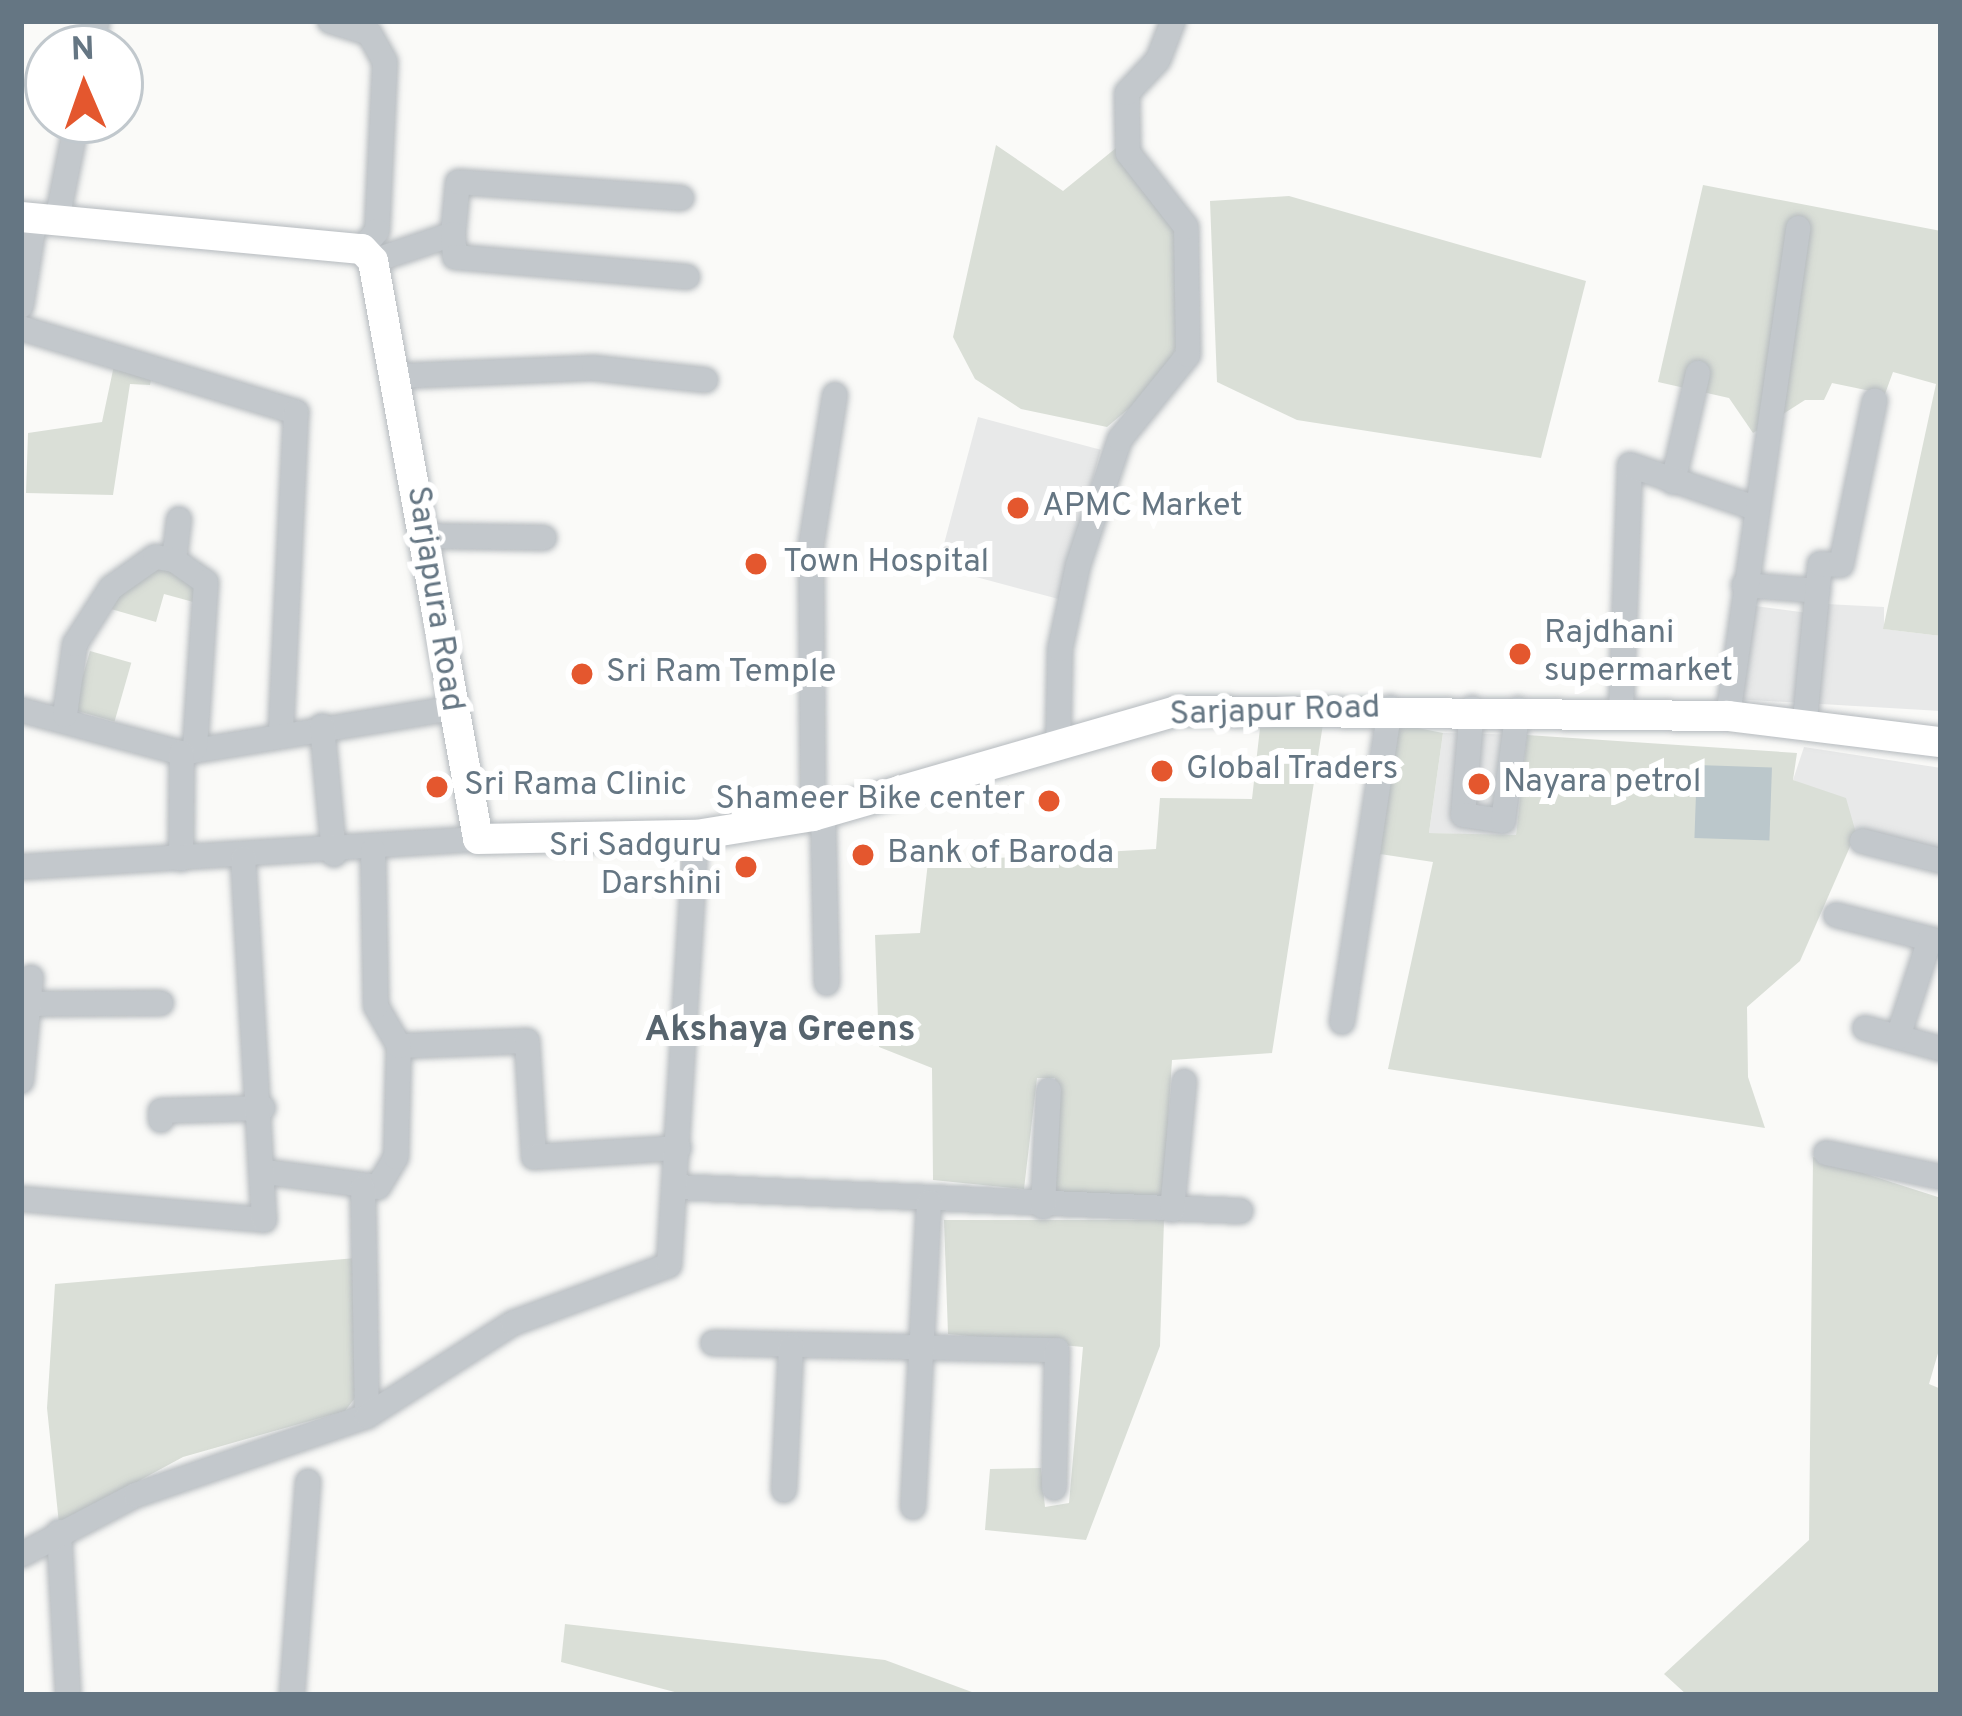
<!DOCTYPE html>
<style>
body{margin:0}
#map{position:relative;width:1962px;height:1716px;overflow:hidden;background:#fafaf8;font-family:Overpass,sans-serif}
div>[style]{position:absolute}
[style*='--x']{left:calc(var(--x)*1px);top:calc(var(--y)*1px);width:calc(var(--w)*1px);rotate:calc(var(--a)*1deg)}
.built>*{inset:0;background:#e8e9e9;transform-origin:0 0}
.green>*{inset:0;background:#dadfd7;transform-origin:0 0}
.water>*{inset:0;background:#bbc7cb;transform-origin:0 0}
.roads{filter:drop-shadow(0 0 3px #b5babe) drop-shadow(0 0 3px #b5babe)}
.minor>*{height:24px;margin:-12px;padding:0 12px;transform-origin:12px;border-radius:12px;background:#c3c8cc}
.major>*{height:30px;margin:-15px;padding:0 15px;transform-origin:15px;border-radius:15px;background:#fff}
.dots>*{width:33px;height:33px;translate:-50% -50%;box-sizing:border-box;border:6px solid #fff;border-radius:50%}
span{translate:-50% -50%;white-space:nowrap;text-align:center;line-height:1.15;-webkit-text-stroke:12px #fff;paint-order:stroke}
.poi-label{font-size:33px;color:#657683}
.left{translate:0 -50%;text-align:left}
.right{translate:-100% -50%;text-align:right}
.street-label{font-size:33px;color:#657683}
.neighbourhood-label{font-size:36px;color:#57646e;font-weight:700}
.frame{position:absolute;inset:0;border:24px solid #657683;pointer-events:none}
.north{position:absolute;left:24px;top:24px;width:120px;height:120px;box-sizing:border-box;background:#fff;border:3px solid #c1c8cd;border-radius:50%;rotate:358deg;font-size:33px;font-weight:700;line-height:48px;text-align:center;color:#657683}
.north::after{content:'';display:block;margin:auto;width:42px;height:54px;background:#e4572e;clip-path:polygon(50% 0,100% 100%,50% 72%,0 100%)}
</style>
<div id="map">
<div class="built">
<div style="left:978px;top:417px;width:127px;height:155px;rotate:15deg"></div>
<div style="clip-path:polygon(1826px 604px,1884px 607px,1884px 629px,1941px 636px,1941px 711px,1734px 699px,1747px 605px,1823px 615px)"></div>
<div style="clip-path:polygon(1443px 733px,1527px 735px,1516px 836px,1429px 833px)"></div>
<div style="clip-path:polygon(1804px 747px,1941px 768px,1941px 855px,1856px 833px,1830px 797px,1793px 780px)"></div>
</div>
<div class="green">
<div style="clip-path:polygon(996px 145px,1063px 191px,1116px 148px,1178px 230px,1181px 337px,1160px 382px,1107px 427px,1021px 409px,975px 379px,953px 337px)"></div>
<div style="clip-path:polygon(1703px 185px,1941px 231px,1941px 636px,1883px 629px,1936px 384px,1893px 372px,1885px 394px,1832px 383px,1824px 400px,1805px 400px,1753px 433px,1729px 398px,1658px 382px)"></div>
<div style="clip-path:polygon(1289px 196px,1586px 281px,1541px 458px,1297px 420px,1217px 382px,1210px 201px)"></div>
<div style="clip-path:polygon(116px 356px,153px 370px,150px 385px,130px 384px,113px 495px,26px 493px,28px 433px,102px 422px)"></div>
<div style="clip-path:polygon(157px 564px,197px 576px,197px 603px,164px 594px,156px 622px,111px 609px,115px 592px)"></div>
<div style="left:90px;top:651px;width:43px;height:61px;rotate:16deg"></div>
<div style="clip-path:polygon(1323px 724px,1272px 1053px,1172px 1060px,1163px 1198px,1056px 1196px,1055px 1078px,1037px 1078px,1024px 1189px,933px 1180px,932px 1068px,879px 1047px,875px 935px,920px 933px,928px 862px,1156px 849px,1160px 798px,1252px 799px,1260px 728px)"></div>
<div style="clip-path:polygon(1398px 724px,1443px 733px,1429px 833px,1516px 835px,1527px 735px,1797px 753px,1793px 780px,1846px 798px,1856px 833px,1800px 961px,1747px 1007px,1748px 1077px,1765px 1128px,1388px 1069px,1433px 862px,1380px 854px)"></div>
<div style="clip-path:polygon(1813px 1157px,1941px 1198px,1941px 1343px,1929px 1384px,1941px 1389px,1941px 1695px,1687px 1695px,1664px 1674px,1809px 1540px)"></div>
<div style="clip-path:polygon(944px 1220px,1164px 1220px,1160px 1346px,1086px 1540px,985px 1530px,990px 1469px,1041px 1468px,1045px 1507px,1069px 1503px,1083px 1347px,948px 1334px)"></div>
<div style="clip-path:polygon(356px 1258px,355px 1398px,345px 1411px,183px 1457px,59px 1524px,47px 1408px,55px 1284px)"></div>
<div style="clip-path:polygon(565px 1624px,885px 1660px,980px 1695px,686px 1695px,561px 1662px)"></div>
</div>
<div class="water">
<div style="left:1697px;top:765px;width:75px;height:73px;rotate:2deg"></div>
</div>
<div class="roads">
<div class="minor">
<div style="--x:330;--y:21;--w:41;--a:17.1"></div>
<div style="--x:369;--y:33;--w:33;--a:61"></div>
<div style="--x:385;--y:62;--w:169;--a:92.7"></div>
<div style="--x:377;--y:231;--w:23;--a:130"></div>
<div style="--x:92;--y:48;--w:27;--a:-80"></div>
<div style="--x:57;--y:220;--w:102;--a:-78.7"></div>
<div style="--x:453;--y:234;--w:52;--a:-84.5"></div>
<div style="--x:458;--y:182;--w:224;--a:4.1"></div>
<div style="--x:373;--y:261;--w:84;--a:-18.6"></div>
<div style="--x:453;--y:234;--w:23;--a:85"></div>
<div style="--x:455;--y:257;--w:233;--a:4.9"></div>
<div style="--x:21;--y:306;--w:89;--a:-81"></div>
<div style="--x:21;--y:328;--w:288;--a:17"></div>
<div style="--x:296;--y:412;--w:320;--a:92.7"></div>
<div style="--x:400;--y:376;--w:194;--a:-2.4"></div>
<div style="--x:594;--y:368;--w:112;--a:6.2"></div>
<div style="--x:1673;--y:482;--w:112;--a:-77.1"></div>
<div style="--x:423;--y:536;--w:121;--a:0.9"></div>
<div style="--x:174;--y:560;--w:41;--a:-83"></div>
<div style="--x:1744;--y:585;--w:74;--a:4.6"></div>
<div style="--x:1472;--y:708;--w:107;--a:94.8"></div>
<div style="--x:1463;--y:815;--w:40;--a:8.5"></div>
<div style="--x:1503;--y:821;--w:113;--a:-82.4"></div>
<div style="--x:21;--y:710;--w:167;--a:15"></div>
<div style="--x:182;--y:753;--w:271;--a:-9.4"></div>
<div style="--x:1621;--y:711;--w:246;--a:-87.9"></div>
<div style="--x:1630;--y:465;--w:129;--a:19"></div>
<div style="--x:65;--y:715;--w:72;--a:-82"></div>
<div style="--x:75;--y:644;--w:67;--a:-57.3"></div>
<div style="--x:111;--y:588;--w:54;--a:-35.2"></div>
<div style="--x:155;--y:557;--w:19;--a:9"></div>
<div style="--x:174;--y:560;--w:39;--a:35"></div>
<div style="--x:206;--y:582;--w:166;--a:93.8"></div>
<div style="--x:1728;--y:716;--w:493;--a:-81.8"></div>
<div style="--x:1805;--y:720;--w:157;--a:-84.5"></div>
<div style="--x:1820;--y:564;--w:21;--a:3"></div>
<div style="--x:1841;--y:565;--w:168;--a:-78.4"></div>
<div style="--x:322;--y:726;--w:129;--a:84.6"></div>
<div style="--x:1058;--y:748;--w:99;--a:-88.8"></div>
<div style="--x:1060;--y:649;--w:86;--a:-77.9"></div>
<div style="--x:1078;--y:565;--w:133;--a:-71.6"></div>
<div style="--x:1120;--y:439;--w:108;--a:-51"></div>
<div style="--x:1188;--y:355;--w:128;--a:-90.9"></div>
<div style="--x:1186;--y:227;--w:94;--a:-128.1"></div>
<div style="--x:1128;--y:153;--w:60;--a:-91"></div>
<div style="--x:1127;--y:93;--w:45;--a:-46.8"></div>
<div style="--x:1158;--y:60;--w:42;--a:-69"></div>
<div style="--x:823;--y:813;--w:170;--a:88.7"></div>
<div style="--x:813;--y:816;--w:270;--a:-90.4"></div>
<div style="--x:811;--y:546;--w:153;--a:-81"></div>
<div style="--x:1862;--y:841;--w:81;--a:14.2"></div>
<div style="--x:181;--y:859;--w:106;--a:-89.5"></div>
<div style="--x:21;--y:867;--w:458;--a:-3.5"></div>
<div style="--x:1836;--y:915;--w:108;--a:14.4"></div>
<div style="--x:29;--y:1004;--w:132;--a:-0.4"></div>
<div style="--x:1342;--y:1022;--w:318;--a:-81.3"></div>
<div style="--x:1865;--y:1028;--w:79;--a:15.4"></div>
<div style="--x:1898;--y:1037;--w:103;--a:-71.9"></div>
<div style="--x:399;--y:1046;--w:128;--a:-2.2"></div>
<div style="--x:527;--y:1041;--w:116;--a:86.5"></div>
<div style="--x:534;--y:1157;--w:145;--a:-3.6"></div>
<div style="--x:21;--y:1081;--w:104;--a:-84.5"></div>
<div style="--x:161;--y:1120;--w:9;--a:-90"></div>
<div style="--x:161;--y:1111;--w:102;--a:-1.7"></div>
<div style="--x:1826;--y:1153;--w:117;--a:11.8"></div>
<div style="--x:266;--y:1172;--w:113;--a:7.6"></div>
<div style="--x:378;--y:1187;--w:35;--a:-59"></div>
<div style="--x:396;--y:1157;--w:111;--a:-88.5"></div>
<div style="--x:399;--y:1046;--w:46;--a:-119.9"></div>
<div style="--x:376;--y:1006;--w:156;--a:-91.1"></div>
<div style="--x:676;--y:1187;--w:565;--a:2.44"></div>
<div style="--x:363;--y:1188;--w:228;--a:89"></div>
<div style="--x:21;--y:1199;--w:244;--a:4.9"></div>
<div style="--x:264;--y:1220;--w:362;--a:-93.3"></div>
<div style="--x:1043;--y:1207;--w:117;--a:-87.1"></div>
<div style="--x:1172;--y:1210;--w:129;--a:-84.6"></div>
<div style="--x:713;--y:1343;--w:344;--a:1.2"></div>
<div style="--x:1057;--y:1350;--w:138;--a:91.2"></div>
<div style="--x:784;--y:1490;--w:143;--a:-87.2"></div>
<div style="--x:913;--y:1507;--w:305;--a:-87"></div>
<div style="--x:59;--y:1532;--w:163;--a:86.8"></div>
<div style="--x:21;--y:1555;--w:130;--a:-27.6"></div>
<div style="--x:136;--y:1495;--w:244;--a:-18.9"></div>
<div style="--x:367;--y:1416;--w:173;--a:-32.5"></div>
<div style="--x:513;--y:1323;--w:166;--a:-20.4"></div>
<div style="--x:669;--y:1265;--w:431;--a:-86.4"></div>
<div style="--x:292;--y:1695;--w:214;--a:-85.7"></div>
</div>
<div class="major">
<div style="--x:21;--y:217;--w:342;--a:5.4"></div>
<div style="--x:362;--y:249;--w:16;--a:47"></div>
<div style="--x:373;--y:261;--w:587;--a:79.7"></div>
<div style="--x:478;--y:839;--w:218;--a:-1.1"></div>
<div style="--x:696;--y:835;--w:119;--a:-9.2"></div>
<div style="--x:813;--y:816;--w:378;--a:-16.1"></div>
<div style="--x:1176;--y:711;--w:552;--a:0.52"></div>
<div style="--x:1728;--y:716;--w:215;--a:7"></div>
</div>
</div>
<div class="dots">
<div style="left:1018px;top:508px;background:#e4572e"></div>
<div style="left:756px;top:564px;background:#e4572e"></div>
<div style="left:1520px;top:654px;background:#e4572e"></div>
<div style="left:582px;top:674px;background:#e4572e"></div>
<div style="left:1162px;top:771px;background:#e4572e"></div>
<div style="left:1479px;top:784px;background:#e4572e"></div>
<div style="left:437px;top:787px;background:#e4572e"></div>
<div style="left:1049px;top:801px;background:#e4572e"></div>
<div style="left:863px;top:855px;background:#e4572e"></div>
<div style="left:746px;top:867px;background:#e4572e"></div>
</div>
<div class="poi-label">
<span class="left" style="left:1042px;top:508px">APMC Market</span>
<span class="left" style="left:783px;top:564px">Town Hospital</span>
<span class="left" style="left:1544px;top:654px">Rajdhani<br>supermarket</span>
<span class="left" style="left:606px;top:674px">Sri Ram Temple</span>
<span class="left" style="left:1186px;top:771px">Global Traders</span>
<span class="left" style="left:1503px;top:784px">Nayara petrol</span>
<span class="left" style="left:464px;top:787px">Sri Rama Clinic</span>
<span class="right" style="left:1025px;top:801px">Shameer Bike center</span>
<span class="right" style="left:722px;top:867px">Sri Sadguru<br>Darshini</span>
<span class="left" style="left:887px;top:855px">Bank of Baroda</span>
</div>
<div class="street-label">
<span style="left:433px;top:599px;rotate:81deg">Sarjapura Road</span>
<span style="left:1275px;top:713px;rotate:-2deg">Sarjapur Road</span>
</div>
<div class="neighbourhood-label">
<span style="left:780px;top:1032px">Akshaya Greens</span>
</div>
<div class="frame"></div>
<div class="north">N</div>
</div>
